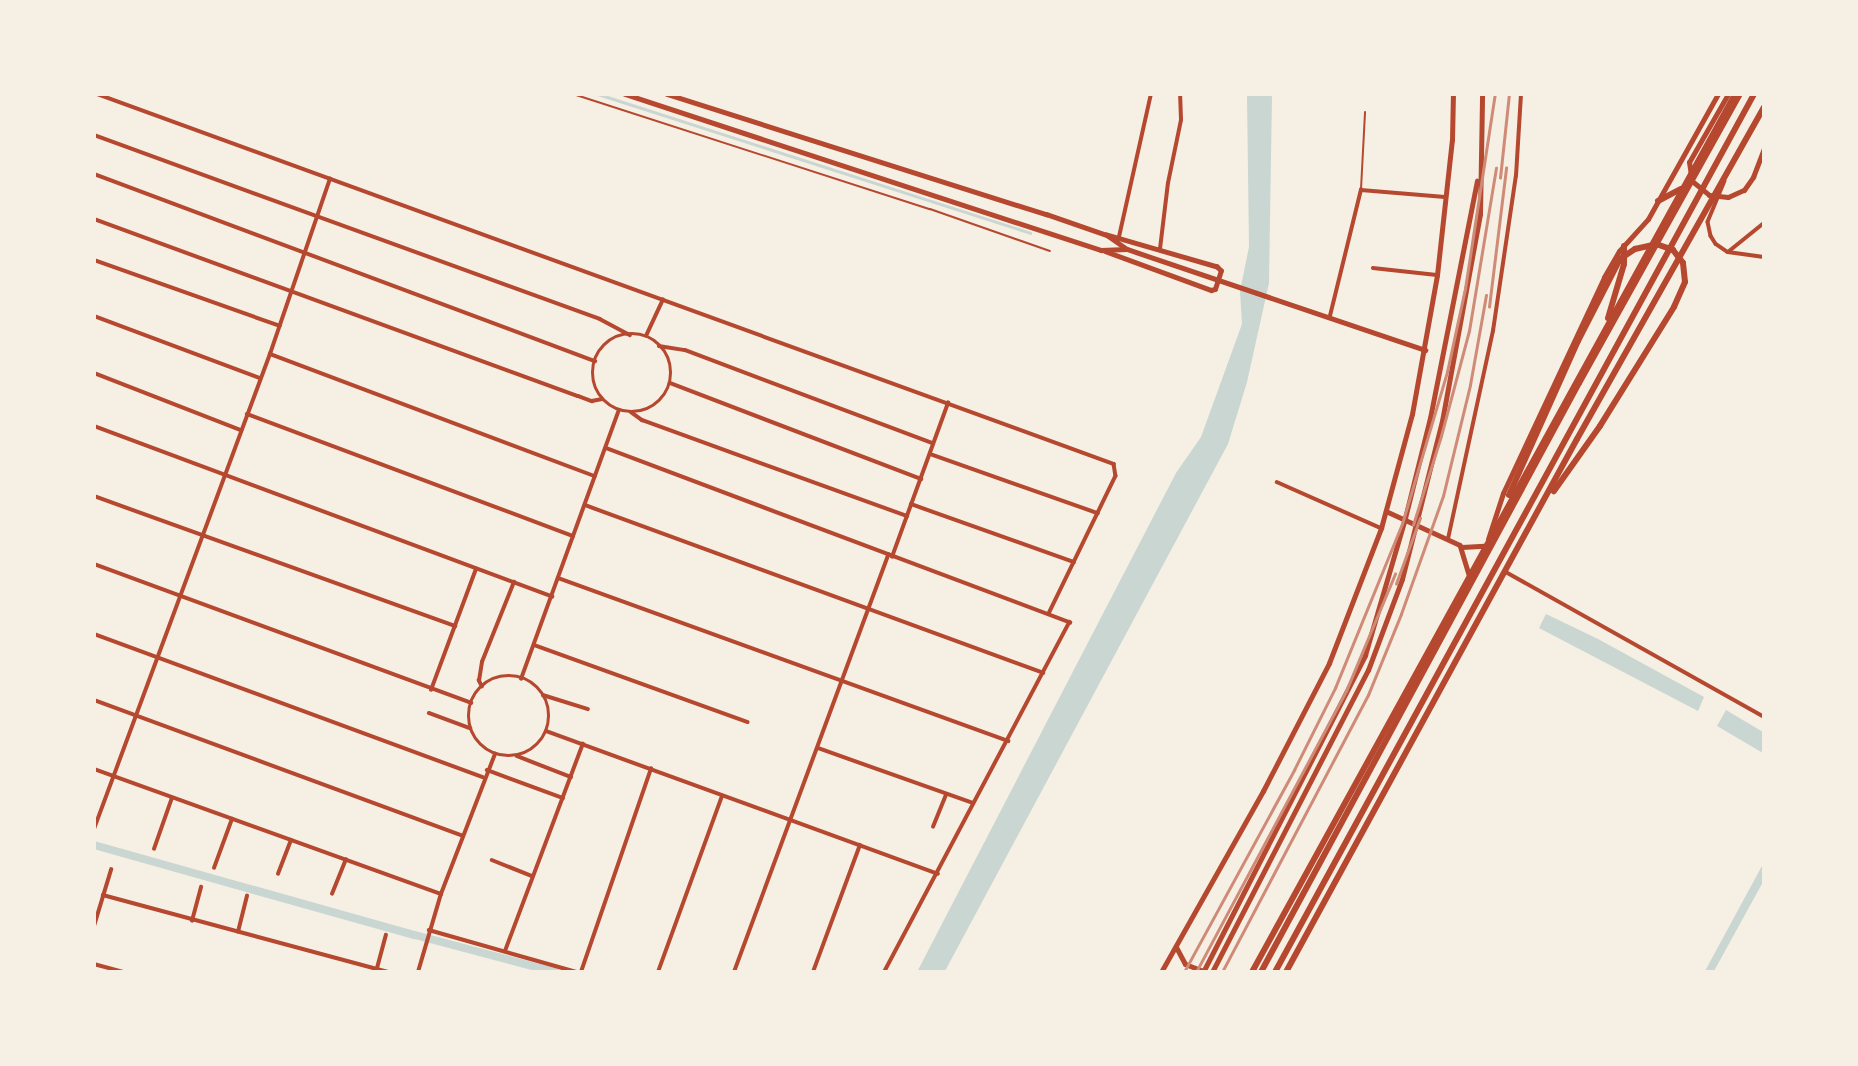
<!DOCTYPE html>
<style>
body{margin:0}
#map{position:relative;width:1858px;height:1066px;overflow:hidden;background:#f6efe4;font-family:"Space Grotesk",sans-serif}
div>[style]{position:absolute}
[style*='--x']{left:calc(var(--x)*1px);top:calc(var(--y)*1px);width:calc(var(--w)*1px);rotate:calc(var(--a)*1deg)}
.water>*{inset:0;background:#c9d6d2}
.stream>*{height:2.5px;margin:-1.25px;padding:0 1.25px;transform-origin:1.25px;border-radius:1.25px;background:#c9d6d2}
.canal>*{height:8px;margin:-4px;padding:0 4px;transform-origin:4px;border-radius:4px;background:#c9d6d2}
.service>*{height:2px;margin:-1px;padding:0 1px;transform-origin:1px;border-radius:1px;background:#b5482f}
.minor>*{height:3.5px;margin:-1.75px;padding:0 1.75px;transform-origin:1.75px;border-radius:1.75px;background:#b5482f}
.minor>.ring{margin:-1.75px;padding:0;box-sizing:content-box;background:none;border:3.5px solid #b5482f;border-radius:50%}
.tertiary>*{height:4.5px;margin:-2.25px;padding:0 2.25px;transform-origin:2.25px;border-radius:2.25px;background:#b5482f}
.secondary>*{height:5px;margin:-2.5px;padding:0 2.5px;transform-origin:2.5px;border-radius:2.5px;background:#b5482f}
.trunk>*{height:6px;margin:-3px;padding:0 3px;transform-origin:3px;border-radius:3px;background:#b5482f}
.motorway>*{height:6px;margin:-3px;padding:0 3px;transform-origin:3px;border-radius:3px;background:#b5482f}
.rail>*{height:2.5px;margin:-1.25px;padding:0 1.25px;transform-origin:1.25px;border-radius:1.25px;background:#cf8b77}
span{translate:-50% -50%;white-space:nowrap;text-align:center;line-height:1.15;-webkit-text-stroke:5px #f6efe4;paint-order:stroke}
.frame{position:absolute;inset:0;border:96px solid #f6efe4;pointer-events:none}
</style>
<div id="map">
<div class="water">
<div style="clip-path:polygon(1247px 95px,1272px 95px,1269px 283px,1247px 382px,1228px 444px,945px 971px,917px 972px,1176px 473px,1201px 437px,1242px 324px,1240px 291px,1249px 247px)"></div>
<div style="clip-path:polygon(1546px 614px,1598px 639px,1704px 697px,1698px 711px,1539px 628px)"></div>
<div style="clip-path:polygon(1726px 710px,1763px 732px,1763px 753px,1717px 726px)"></div>
<div style="clip-path:polygon(1763px 864px,1763px 882px,1714px 971px,1705px 971px)"></div>
</div>
<div class="stream">
<div style="--x:598;--y:94;--w:454;--a:17.8"></div>
</div>
<div class="canal">
<div style="--x:94;--y:845;--w:333;--a:15.7"></div>
<div style="--x:415;--y:935;--w:145;--a:14.8"></div>
</div>
<div class="service">
<div style="--x:573;--y:94;--w:375;--a:17.9"></div>
<div style="--x:930;--y:209;--w:127;--a:19.3"></div>
<div style="--x:1361;--y:189;--w:77;--a:-87"></div>
</div>
<div class="minor">
<div style="--x:97;--y:94;--w:1082;--a:19.99"></div>
<div style="--x:1114;--y:464;--w:12;--a:81"></div>
<div style="--x:1116;--y:476;--w:153;--a:115.9"></div>
<div style="--x:94;--y:135;--w:538;--a:19.98"></div>
<div style="--x:600;--y:319;--w:34;--a:28"></div>
<div style="--x:94;--y:174;--w:535;--a:20.47"></div>
<div style="--x:1725;--y:181;--w:44;--a:112.5"></div>
<div style="--x:1708;--y:222;--w:14;--a:78"></div>
<div style="--x:1711;--y:236;--w:9;--a:58"></div>
<div style="--x:1716;--y:244;--w:14;--a:34"></div>
<div style="--x:1728;--y:252;--w:36;--a:8"></div>
<div style="--x:94;--y:219;--w:515;--a:20.09"></div>
<div style="--x:578;--y:396;--w:15;--a:20"></div>
<div style="--x:592;--y:401;--w:10;--a:-11"></div>
<div style="--x:1119;--y:237;--w:147;--a:-77.4"></div>
<div style="--x:1160;--y:249;--w:66;--a:-83.1"></div>
<div style="--x:1168;--y:183;--w:64;--a:-78.3"></div>
<div style="--x:1181;--y:120;--w:26;--a:-92"></div>
<div style="--x:1728;--y:252;--w:46;--a:-38.9"></div>
<div style="--x:94;--y:260;--w:197;--a:19.5"></div>
<div style="--x:1373;--y:268;--w:64;--a:6.2"></div>
<div style="--x:94;--y:316;--w:177;--a:20.5"></div>
<div style="--x:1330;--y:316;--w:130;--a:-76.2"></div>
<div style="--x:1361;--y:190;--w:84;--a:4.8"></div>
<div class="ring" style="left:593px;top:334px;width:74.5px;height:74.5px"></div>
<div style="--x:646;--y:336;--w:40;--a:-65"></div>
<div style="--x:659;--y:346;--w:26;--a:9"></div>
<div style="--x:685;--y:350;--w:265;--a:20.6"></div>
<div style="--x:270;--y:354;--w:347;--a:20.6"></div>
<div style="--x:94;--y:373;--w:158;--a:21.2"></div>
<div style="--x:670;--y:383;--w:269;--a:20.9"></div>
<div style="--x:631;--y:412;--w:14;--a:36"></div>
<div style="--x:642;--y:420;--w:282;--a:19.9"></div>
<div style="--x:247;--y:414;--w:348;--a:20.5"></div>
<div style="--x:94;--y:426;--w:489;--a:20.4"></div>
<div style="--x:606;--y:448;--w:496;--a:20.6"></div>
<div style="--x:1070;--y:622;--w:396;--a:117.9"></div>
<div style="--x:930;--y:454;--w:178;--a:19.4"></div>
<div style="--x:1277;--y:482;--w:114;--a:23.9"></div>
<div style="--x:94;--y:496;--w:384;--a:19.8"></div>
<div style="--x:911;--y:504;--w:173;--a:19.6"></div>
<div style="--x:585;--y:505;--w:488;--a:20.1"></div>
<div style="--x:1448;--y:539;--w:213;--a:-77.8"></div>
<div style="--x:1493;--y:331;--w:157;--a:-81.6"></div>
<div style="--x:1516;--y:176;--w:82;--a:-86.5"></div>
<div style="--x:892;--y:557;--w:164;--a:-70"></div>
<div style="--x:94;--y:564;--w:402;--a:20.2"></div>
<div style="--x:1506;--y:572;--w:296;--a:29.3"></div>
<div style="--x:558;--y:578;--w:479;--a:19.9"></div>
<div style="--x:94;--y:634;--w:414;--a:20.2"></div>
<div style="--x:534;--y:645;--w:227;--a:19.8"></div>
<div class="ring" style="left:469px;top:676px;width:76.5px;height:76.5px"></div>
<div style="--x:521;--y:679;--w:286;--a:-70"></div>
<div style="--x:482;--y:687;--w:7;--a:-117"></div>
<div style="--x:479;--y:681;--w:19;--a:-81"></div>
<div style="--x:482;--y:662;--w:86;--a:-68.2"></div>
<div style="--x:431;--y:690;--w:129;--a:-69.6"></div>
<div style="--x:543;--y:695;--w:47;--a:17.3"></div>
<div style="--x:94;--y:700;--w:393;--a:20.2"></div>
<div style="--x:429;--y:713;--w:44;--a:20.1"></div>
<div style="--x:546;--y:731;--w:417;--a:20"></div>
<div style="--x:818;--y:748;--w:164;--a:19.5"></div>
<div style="--x:517;--y:756;--w:58;--a:21.3"></div>
<div style="--x:94;--y:769;--w:369;--a:19.8"></div>
<div style="--x:487;--y:770;--w:81;--a:20.2"></div>
<div style="--x:933;--y:827;--w:35;--a:-68"></div>
<div style="--x:94;--y:829;--w:507;--a:-69.67"></div>
<div style="--x:270;--y:354;--w:185;--a:-71.1"></div>
<div style="--x:154;--y:849;--w:54;--a:-70.6"></div>
<div style="--x:492;--y:860;--w:43;--a:21.8"></div>
<div style="--x:214;--y:868;--w:52;--a:-69.8"></div>
<div style="--x:278;--y:874;--w:36;--a:-69"></div>
<div style="--x:332;--y:894;--w:37;--a:-68"></div>
<div style="--x:103;--y:895;--w:296;--a:15.1"></div>
<div style="--x:192;--y:921;--w:35;--a:-75"></div>
<div style="--x:94;--y:926;--w:59;--a:-73.1"></div>
<div style="--x:429;--y:930;--w:153;--a:15.9"></div>
<div style="--x:238;--y:932;--w:37;--a:-76"></div>
<div style="--x:505;--y:951;--w:221;--a:-69.4"></div>
<div style="--x:94;--y:964;--w:30;--a:15"></div>
<div style="--x:376;--y:972;--w:38;--a:-75"></div>
<div style="--x:418;--y:972;--w:81;--a:-73.6"></div>
<div style="--x:441;--y:894;--w:150;--a:-68.9"></div>
<div style="--x:581;--y:972;--w:215;--a:-71"></div>
<div style="--x:658;--y:972;--w:187;--a:-70"></div>
<div style="--x:734;--y:972;--w:445;--a:-69.7"></div>
<div style="--x:813;--y:972;--w:135;--a:-69.7"></div>
</div>
<div class="tertiary">
<div style="--x:625;--y:94;--w:501;--a:18.15"></div>
<div style="--x:1101;--y:250;--w:25;--a:-2"></div>
<div style="--x:667;--y:94;--w:398;--a:17.6"></div>
<div style="--x:1046;--y:214;--w:65;--a:19"></div>
<div style="--x:1107;--y:235;--w:24;--a:35"></div>
<div style="--x:1127;--y:249;--w:315;--a:18.7"></div>
<div style="--x:1105;--y:251;--w:113;--a:20.2"></div>
<div style="--x:1211;--y:290;--w:4;--a:-14"></div>
<div style="--x:1215;--y:289;--w:19;--a:-72"></div>
<div style="--x:1221;--y:271;--w:6;--a:-135"></div>
<div style="--x:1217;--y:267;--w:115;--a:-163.8"></div>
<div style="--x:1386;--y:511;--w:81;--a:24.7"></div>
<div style="--x:1460;--y:545;--w:30;--a:73"></div>
<div style="--x:1462;--y:547;--w:22;--a:-3"></div>
</div>
<div class="secondary">
<div style="--x:1728;--y:94;--w:78;--a:119.8"></div>
<div style="--x:1689;--y:162;--w:19;--a:81"></div>
<div style="--x:1692;--y:181;--w:22;--a:39"></div>
<div style="--x:1709;--y:195;--w:19;--a:6"></div>
<div style="--x:1728;--y:197;--w:17;--a:-24"></div>
<div style="--x:1744;--y:190;--w:16;--a:-55"></div>
<div style="--x:1753;--y:177;--w:30;--a:-69"></div>
<div style="--x:1488;--y:539;--w:48;--a:-71.9"></div>
<div style="--x:1503;--y:493;--w:238;--a:-64.9"></div>
<div style="--x:1604;--y:277;--w:30;--a:-60"></div>
<div style="--x:1619;--y:251;--w:43;--a:-47.8"></div>
<div style="--x:1648;--y:219;--w:143;--a:-60.8"></div>
<div style="--x:1176;--y:947;--w:19;--a:62"></div>
<div style="--x:1185;--y:964;--w:19;--a:21"></div>
<div style="--x:1161;--y:972;--w:208;--a:-60.6"></div>
<div style="--x:1263;--y:791;--w:144;--a:-62.7"></div>
<div style="--x:1329;--y:663;--w:145;--a:-68.9"></div>
<div style="--x:1381;--y:528;--w:118;--a:-74.8"></div>
<div style="--x:1412;--y:414;--w:141;--a:-79.8"></div>
<div style="--x:1437;--y:275;--w:136;--a:-83.7"></div>
<div style="--x:1452;--y:140;--w:46;--a:-88.8"></div>
<div style="--x:1203;--y:972;--w:356;--a:-62.9"></div>
<div style="--x:1365;--y:655;--w:143;--a:-73.7"></div>
<div style="--x:1405;--y:518;--w:103;--a:-76"></div>
<div style="--x:1430;--y:418;--w:242;--a:-78.8"></div>
<div style="--x:1212;--y:972;--w:340;--a:-62.7"></div>
<div style="--x:1368;--y:670;--w:97;--a:-69.5"></div>
<div style="--x:1402;--y:579;--w:163;--a:-75.8"></div>
<div style="--x:1442;--y:421;--w:210;--a:-79.6"></div>
<div style="--x:1480;--y:214;--w:120;--a:-89"></div>
</div>
<div class="trunk">
<div style="--x:1658;--y:201;--w:26;--a:-28"></div>
<div style="--x:1608;--y:318;--w:56;--a:-73.5"></div>
<div style="--x:1624;--y:264;--w:18;--a:-90"></div>
<div style="--x:1509;--y:495;--w:169;--a:-65.9"></div>
<div style="--x:1578;--y:341;--w:92;--a:-62.9"></div>
<div style="--x:1620;--y:259;--w:18;--a:-34"></div>
<div style="--x:1635;--y:249;--w:22;--a:-13"></div>
<div style="--x:1656;--y:244;--w:18;--a:19"></div>
<div style="--x:1673;--y:250;--w:16;--a:52"></div>
<div style="--x:1683;--y:263;--w:19;--a:84"></div>
<div style="--x:1685;--y:282;--w:27;--a:114"></div>
<div style="--x:1674;--y:307;--w:140;--a:121.9"></div>
<div style="--x:1600;--y:426;--w:80;--a:125.3"></div>
<div style="--x:1252;--y:972;--w:1002;--a:-61.18"></div>
<div style="--x:1286;--y:972;--w:607;--a:-61.37"></div>
<div style="--x:1577;--y:439;--w:381;--a:-60.6"></div>
</div>
<div class="motorway">
<div style="--x:1261;--y:972;--w:669;--a:-61.64"></div>
<div style="--x:1579;--y:383;--w:331;--a:-60.9"></div>
<div style="--x:1275;--y:972;--w:1000;--a:-61.38"></div>
</div>
<div class="rail">
<div style="--x:1500;--y:178;--w:84;--a:-83.9"></div>
<div style="--x:1489;--y:307;--w:140;--a:-83"></div>
<div style="--x:1413;--y:525;--w:93;--a:-72.5"></div>
<div style="--x:1441;--y:436;--w:109;--a:-75.1"></div>
<div style="--x:1469;--y:331;--w:165;--a:-80.6"></div>
<div style="--x:1396;--y:584;--w:70;--a:-70"></div>
<div style="--x:1184;--y:972;--w:230;--a:-61.4"></div>
<div style="--x:1294;--y:770;--w:92;--a:-63.4"></div>
<div style="--x:1335;--y:688;--w:177;--a:-67.8"></div>
<div style="--x:1402;--y:524;--w:159;--a:-73.5"></div>
<div style="--x:1447;--y:372;--w:85;--a:-77.8"></div>
<div style="--x:1465;--y:289;--w:197;--a:-81.3"></div>
<div style="--x:1196;--y:972;--w:319;--a:-61.9"></div>
<div style="--x:1346;--y:691;--w:127;--a:-67.3"></div>
<div style="--x:1222;--y:972;--w:313;--a:-62.2"></div>
<div style="--x:1368;--y:695;--w:87;--a:-67.8"></div>
<div style="--x:1401;--y:614;--w:125;--a:-70.4"></div>
<div style="--x:1443;--y:496;--w:114;--a:-76.3"></div>
<div style="--x:1470;--y:385;--w:91;--a:-79.9"></div>
</div>
<div class="frame"></div>
</div>
